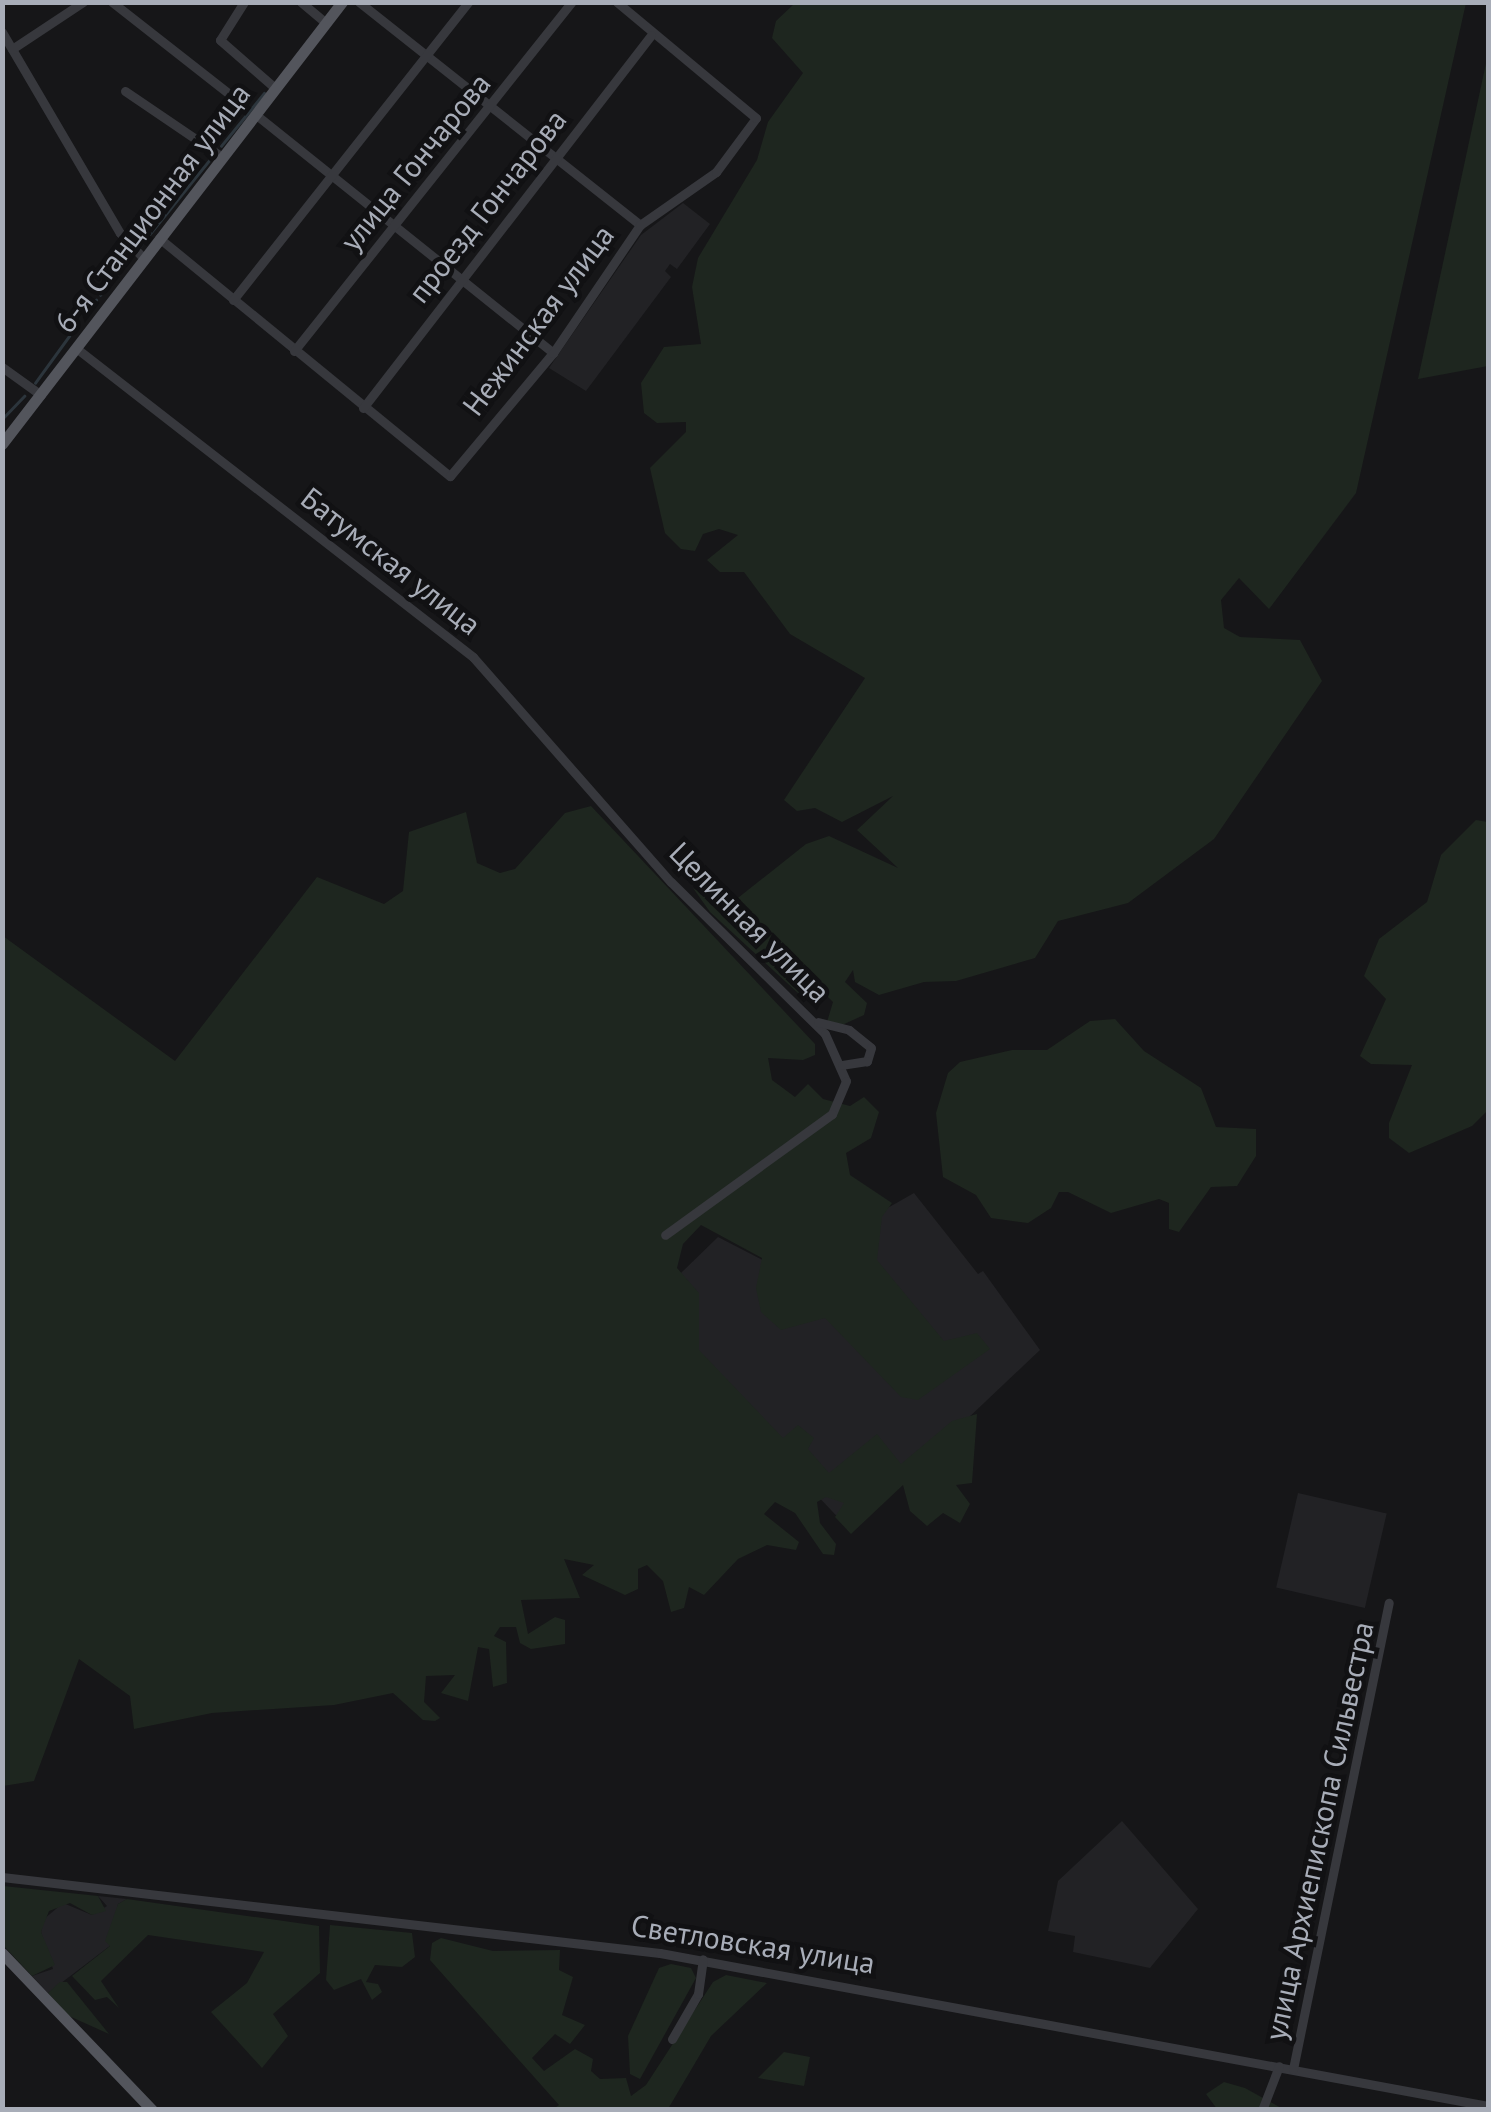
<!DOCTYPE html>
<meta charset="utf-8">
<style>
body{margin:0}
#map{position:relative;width:1491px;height:2112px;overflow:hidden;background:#161618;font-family:"PT Sans",sans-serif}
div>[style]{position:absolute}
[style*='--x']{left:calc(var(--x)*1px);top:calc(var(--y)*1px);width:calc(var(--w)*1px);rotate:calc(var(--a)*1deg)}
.built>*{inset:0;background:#222225;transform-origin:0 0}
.green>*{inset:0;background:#1e261f}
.stream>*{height:2.5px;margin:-1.25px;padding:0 1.25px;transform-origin:1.25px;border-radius:1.25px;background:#2c353c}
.minor>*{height:9px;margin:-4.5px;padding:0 4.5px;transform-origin:4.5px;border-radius:4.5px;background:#37383d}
.major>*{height:11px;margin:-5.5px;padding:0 5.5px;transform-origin:5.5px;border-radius:5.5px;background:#53555c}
span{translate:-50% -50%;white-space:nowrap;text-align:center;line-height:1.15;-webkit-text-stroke:9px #111113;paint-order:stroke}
.street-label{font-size:30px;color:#a8adb8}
.frame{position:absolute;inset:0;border:5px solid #a8adb8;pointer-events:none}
</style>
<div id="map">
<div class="built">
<div style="clip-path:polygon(683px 203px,710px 224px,677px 269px,670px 264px,665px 271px,671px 277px,586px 391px,549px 368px,641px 235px)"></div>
<div style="clip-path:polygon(914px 1193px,978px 1274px,983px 1271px,1040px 1350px,850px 1530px,714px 1387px,647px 1306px,718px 1237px,780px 1269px)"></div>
<div style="left:1298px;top:1493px;width:91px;height:97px;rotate:13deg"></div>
<div style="clip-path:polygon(1122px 1821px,1198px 1909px,1150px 1968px,1073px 1952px,1075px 1936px,1048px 1931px,1058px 1881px)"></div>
<div style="clip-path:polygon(98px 1896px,127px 1899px,118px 1904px,111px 1945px,48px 1993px,32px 1976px,53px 1969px,41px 1932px,44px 1919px,63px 1903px,92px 1915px,107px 1906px)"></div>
</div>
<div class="green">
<div style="clip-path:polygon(795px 3px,1466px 3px,1356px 493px,1269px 609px,1239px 578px,1221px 600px,1224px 628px,1240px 637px,1300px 640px,1322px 681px,1214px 839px,1128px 903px,1058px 921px,1035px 958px,956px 981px,924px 982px,879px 995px,855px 982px,853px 970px,845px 982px,867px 1003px,864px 1015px,842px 1025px,827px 1022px,833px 1002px,826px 995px,816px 992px,810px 1000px,799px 994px,710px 912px,693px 888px,724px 909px,806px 844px,829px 836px,898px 868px,857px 830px,893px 796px,842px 822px,815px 808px,797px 811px,784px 800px,865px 678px,790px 634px,744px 572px,720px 572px,707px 560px,738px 535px,719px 529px,703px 534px,695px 551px,681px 549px,665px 533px,650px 468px,686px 432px,686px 422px,657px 423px,644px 413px,641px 383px,664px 347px,701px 344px,692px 287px,698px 258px,757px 160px,768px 122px,803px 73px,772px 38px,776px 21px)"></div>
<div style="clip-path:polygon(1488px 54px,1488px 366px,1418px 379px)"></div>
<div style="clip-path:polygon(591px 806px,815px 1044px,815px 1055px,803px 1060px,768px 1058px,772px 1080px,795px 1097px,808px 1084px,823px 1099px,850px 1106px,864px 1097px,879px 1112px,871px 1138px,846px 1153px,850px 1175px,892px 1203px,882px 1217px,877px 1260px,944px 1341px,977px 1333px,990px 1349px,918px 1400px,901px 1397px,825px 1318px,781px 1330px,761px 1312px,756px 1288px,762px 1258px,701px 1225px,683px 1244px,677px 1268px,699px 1293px,699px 1350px,783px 1438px,798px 1425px,814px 1438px,808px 1449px,829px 1473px,877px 1434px,901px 1464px,952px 1421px,977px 1414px,972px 1483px,956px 1485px,970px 1504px,960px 1523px,943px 1513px,927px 1526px,910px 1511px,903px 1485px,851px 1534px,835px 1517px,844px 1503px,826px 1497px,817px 1502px,820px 1523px,836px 1544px,834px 1555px,823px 1554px,795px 1513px,775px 1502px,764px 1514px,799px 1542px,796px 1550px,767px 1545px,738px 1559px,704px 1595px,689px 1587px,684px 1608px,671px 1612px,663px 1581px,647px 1565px,638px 1569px,638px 1589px,625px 1595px,582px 1575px,594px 1565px,564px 1559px,580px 1598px,521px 1600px,528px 1634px,555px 1617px,565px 1620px,565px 1644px,531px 1649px,520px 1643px,516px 1627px,500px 1627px,494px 1636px,506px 1642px,507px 1683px,493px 1687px,489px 1649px,478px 1647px,468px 1701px,441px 1693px,455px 1675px,426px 1676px,424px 1702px,440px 1718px,435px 1721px,423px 1720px,393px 1693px,334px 1705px,212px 1713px,134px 1729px,130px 1696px,79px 1659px,34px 1781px,3px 1786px,3px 936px,175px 1061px,317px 877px,384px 904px,403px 891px,409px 832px,466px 812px,477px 863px,500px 873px,515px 869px,565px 813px)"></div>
<div style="clip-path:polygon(1476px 820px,1488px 822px,1488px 1110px,1472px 1126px,1409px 1153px,1389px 1138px,1389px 1123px,1412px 1065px,1371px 1064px,1360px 1056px,1386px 999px,1364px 976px,1379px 939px,1427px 902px,1441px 855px)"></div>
<div style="clip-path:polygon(1115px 1019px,1144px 1051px,1201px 1088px,1216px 1127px,1256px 1129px,1256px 1156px,1237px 1186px,1211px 1187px,1179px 1232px,1169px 1229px,1169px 1203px,1159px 1199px,1111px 1213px,1068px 1192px,1059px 1192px,1051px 1208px,1028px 1223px,991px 1218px,976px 1195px,943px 1177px,936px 1113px,948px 1073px,960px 1062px,1012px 1050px,1047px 1050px,1090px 1021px)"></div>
<div style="clip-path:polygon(3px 1886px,98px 1896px,106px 1911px,92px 1915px,70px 1903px,49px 1911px,41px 1932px,55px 1965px,32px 1976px,3px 1945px)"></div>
<div style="clip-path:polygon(127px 1899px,319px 1926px,320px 1973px,273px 2014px,288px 2036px,262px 2068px,211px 2012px,247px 1983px,264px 1952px,148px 1935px,101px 1981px,119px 2008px,107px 1997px,95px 2000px,72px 1976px,110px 1946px,105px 1941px,118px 1904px)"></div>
<div style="clip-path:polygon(330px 1925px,412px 1933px,415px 1957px,402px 1967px,375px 1965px,366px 1982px,378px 1984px,382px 1992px,372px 2000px,361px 1979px,334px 1990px,326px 1980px)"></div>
<div style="clip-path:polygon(441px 1938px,493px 1951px,560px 1950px,559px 1970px,573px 1977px,562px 2015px,585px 2025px,570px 2044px,555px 2034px,532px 2058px,544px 2071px,575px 2049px,593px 2059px,591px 2071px,600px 2079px,626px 2078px,631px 2096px,646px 2085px,713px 1982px,726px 1975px,767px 1983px,711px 2036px,668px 2109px,553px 2109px,559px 2105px,430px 1960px,432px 1943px)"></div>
<div style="clip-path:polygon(671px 1964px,691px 1968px,696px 1978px,640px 2079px,630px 2074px,628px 2036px,659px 1968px)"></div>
<div style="clip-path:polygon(60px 1982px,67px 1982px,109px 2034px,69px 2016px,48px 1993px)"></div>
<div style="clip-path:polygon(784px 2052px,810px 2057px,804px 2086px,758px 2078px)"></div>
<div style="clip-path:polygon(1224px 2082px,1245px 2088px,1283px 2109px,1217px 2109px,1206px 2094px)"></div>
</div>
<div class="stream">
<div style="--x:221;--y:146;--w:68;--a:-50.9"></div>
<div style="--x:140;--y:246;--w:113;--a:-51.1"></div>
<div style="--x:100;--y:295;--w:46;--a:-51.1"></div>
<div style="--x:93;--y:304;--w:5;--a:-53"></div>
<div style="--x:35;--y:383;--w:58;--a:-54.1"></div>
<div style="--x:2;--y:419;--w:32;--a:-46"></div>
</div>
<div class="minor">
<div style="--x:112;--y:2;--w:159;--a:38.1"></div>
<div style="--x:244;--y:2;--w:45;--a:122.3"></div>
<div style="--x:220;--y:40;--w:73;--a:41.1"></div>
<div style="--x:301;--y:2;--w:33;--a:40"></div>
<div style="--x:359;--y:2;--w:359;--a:38.4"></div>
<div style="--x:2;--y:32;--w:233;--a:59.6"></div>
<div style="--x:120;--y:233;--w:34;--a:47"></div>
<div style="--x:12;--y:49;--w:85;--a:-33.5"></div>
<div style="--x:125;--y:91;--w:117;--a:34.2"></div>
<div style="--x:255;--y:114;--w:382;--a:38.7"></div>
<div style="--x:159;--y:238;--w:376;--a:39.3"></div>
<div style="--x:450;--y:476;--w:160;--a:-50.1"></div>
<div style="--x:553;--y:353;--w:155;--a:-55.8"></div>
<div style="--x:640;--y:225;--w:93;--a:-34.9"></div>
<div style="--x:716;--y:172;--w:67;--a:-53.5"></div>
<div style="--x:756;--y:118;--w:181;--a:-140.2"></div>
<div style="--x:233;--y:300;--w:380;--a:-51.7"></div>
<div style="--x:76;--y:348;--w:503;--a:37.89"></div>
<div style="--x:473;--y:657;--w:300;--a:48.7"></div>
<div style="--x:671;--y:882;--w:216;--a:44.6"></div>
<div style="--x:825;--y:1034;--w:51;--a:65.9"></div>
<div style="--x:846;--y:1081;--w:36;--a:113"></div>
<div style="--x:832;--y:1114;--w:206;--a:144.1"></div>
<div style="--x:294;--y:351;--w:446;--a:-51.5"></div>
<div style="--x:2;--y:367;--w:48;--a:35.7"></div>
<div style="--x:363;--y:408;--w:471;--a:-52.3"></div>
<div style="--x:818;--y:1022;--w:32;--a:14"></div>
<div style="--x:849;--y:1030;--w:28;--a:39"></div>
<div style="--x:871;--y:1048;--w:14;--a:107"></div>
<div style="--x:867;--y:1061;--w:25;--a:171"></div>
<div style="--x:2;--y:1877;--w:662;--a:6.59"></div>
<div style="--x:660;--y:1953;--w:842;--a:10.47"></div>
<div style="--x:672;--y:2039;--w:52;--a:-60"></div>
<div style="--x:698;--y:1994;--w:35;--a:-82"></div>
<div style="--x:1293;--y:2069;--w:476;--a:-78.4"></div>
<div style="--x:1262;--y:2110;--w:47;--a:-68.9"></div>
</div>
<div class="major">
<div style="--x:2;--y:444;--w:558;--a:-52.43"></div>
<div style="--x:2;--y:1953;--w:217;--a:46.3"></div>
</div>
<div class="street-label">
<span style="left:415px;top:162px;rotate:-51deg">улица Гончарова</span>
<span style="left:487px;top:206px;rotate:-52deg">проезд Гончарова</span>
<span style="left:152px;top:208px;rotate:-53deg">6-я Станционная улица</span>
<span style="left:538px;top:320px;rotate:-53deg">Нежинская улица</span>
<span style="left:391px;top:561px;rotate:38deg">Батумская улица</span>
<span style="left:750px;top:922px;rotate:45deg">Целинная улица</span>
<span style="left:1319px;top:1831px;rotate:-78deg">улица Архиепископа Сильвестра</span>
<span style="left:753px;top:1944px;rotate:9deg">Светловская улица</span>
</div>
<div class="frame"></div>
</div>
